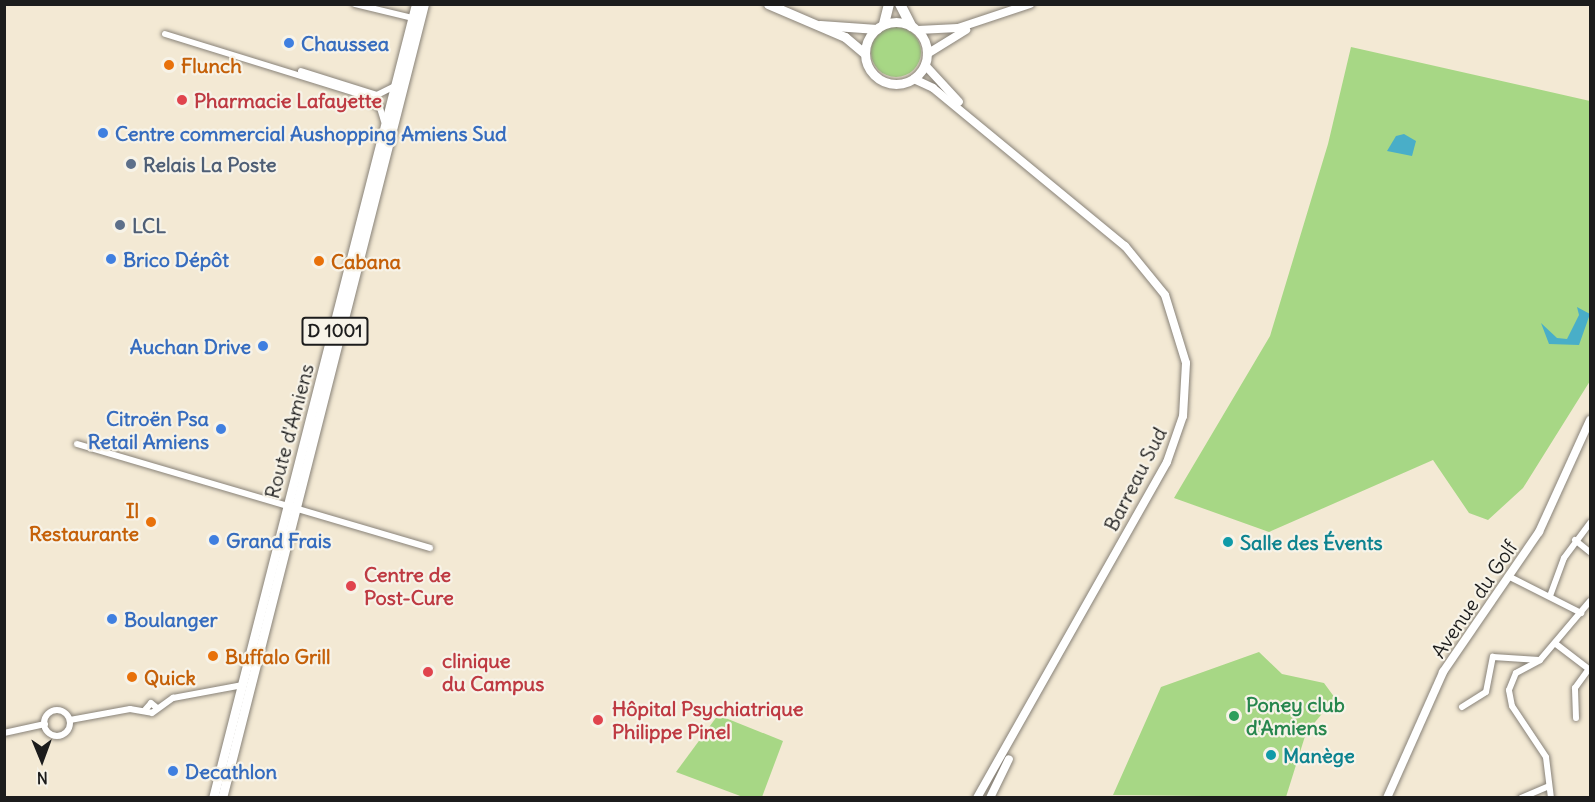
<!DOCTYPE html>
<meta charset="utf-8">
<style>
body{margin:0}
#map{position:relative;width:1595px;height:802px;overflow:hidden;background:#f3e9d4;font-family:Delius,sans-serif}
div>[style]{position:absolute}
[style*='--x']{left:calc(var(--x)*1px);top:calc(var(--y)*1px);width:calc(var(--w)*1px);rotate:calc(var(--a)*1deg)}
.green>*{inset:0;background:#a7d785}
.round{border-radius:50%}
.water>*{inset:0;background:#49aec8}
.roads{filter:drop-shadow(0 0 2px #888278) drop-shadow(0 0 2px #888278)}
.minor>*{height:6px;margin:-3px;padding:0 3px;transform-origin:3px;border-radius:3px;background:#fff}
.minor>.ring{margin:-3px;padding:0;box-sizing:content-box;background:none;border:6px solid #fff;border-radius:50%}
.secondary>*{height:8px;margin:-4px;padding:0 4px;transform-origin:4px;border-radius:4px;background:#fff}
.primary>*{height:9px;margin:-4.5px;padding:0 4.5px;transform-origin:4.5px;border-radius:4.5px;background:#fff}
.primary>.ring{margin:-4.5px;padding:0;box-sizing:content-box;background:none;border:9px solid #fff;border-radius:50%}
.motorway>*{height:10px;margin:-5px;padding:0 5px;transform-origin:5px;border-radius:5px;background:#fff}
.dots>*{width:16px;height:16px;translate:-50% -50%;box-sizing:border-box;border:3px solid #f7f3e8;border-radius:50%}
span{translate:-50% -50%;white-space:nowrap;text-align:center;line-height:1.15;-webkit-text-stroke:4.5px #f7f3e8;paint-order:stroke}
.shield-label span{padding:2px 4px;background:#f7f3e8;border:2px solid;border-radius:4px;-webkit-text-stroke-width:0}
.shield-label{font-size:18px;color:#1c1c1c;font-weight:700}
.shop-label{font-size:20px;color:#366cbe;font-weight:700}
.left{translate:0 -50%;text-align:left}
.right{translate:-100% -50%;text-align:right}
.food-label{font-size:20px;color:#c56008;font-weight:700}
.health-label{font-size:20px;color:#be3a42;font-weight:700}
.service-label{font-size:20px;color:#4e5e75;font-weight:700}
.street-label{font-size:20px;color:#1c1c1c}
.culture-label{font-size:20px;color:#0d838f;font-weight:700}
.leisure-label{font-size:20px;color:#27864d;font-weight:700}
.frame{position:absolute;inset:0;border:6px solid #1c1c1c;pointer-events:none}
.north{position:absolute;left:12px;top:730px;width:60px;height:60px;-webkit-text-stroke:4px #f7f3e8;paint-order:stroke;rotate:179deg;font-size:16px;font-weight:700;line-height:24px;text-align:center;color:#1c1c1c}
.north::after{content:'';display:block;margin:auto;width:21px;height:27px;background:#1c1c1c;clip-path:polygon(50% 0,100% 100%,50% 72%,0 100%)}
</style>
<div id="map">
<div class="green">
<div class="round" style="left:871px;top:27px;width:50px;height:50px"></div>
<div style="clip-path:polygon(1351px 47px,1590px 101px,1590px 381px,1523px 488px,1488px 520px,1469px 513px,1433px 460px,1269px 532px,1174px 498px,1270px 336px,1328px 144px)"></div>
<div style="clip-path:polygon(1259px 652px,1282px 674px,1324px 683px,1335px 698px,1306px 733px,1286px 797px,1113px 795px,1161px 687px)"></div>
<div style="clip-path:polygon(718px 715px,783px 741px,762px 797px,743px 797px,676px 772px)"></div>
</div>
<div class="water">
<div style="clip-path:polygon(1404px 134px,1416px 141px,1412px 156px,1387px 151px,1396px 136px)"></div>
<div style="clip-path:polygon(1577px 307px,1590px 314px,1579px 345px,1549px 344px,1541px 323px,1557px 338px,1567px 339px,1579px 315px)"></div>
</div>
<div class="roads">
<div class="minor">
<div style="--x:355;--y:4;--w:60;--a:13.6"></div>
<div style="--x:165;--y:34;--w:200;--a:17.2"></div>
<div style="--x:356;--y:93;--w:28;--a:32"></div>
<div style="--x:380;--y:108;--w:14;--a:73"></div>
<div style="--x:301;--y:71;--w:80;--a:17.5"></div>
<div style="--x:377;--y:95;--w:18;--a:-27"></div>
<div style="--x:77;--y:444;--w:368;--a:16.4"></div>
<div style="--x:1575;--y:540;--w:19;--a:39"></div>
<div style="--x:1510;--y:577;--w:80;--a:26.9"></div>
<div style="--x:1550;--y:596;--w:40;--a:-69.8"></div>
<div style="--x:1564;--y:558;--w:44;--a:-53.4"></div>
<div style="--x:1556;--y:644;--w:43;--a:37.4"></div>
<div style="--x:1462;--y:707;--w:28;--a:-32"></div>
<div style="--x:1486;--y:692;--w:36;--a:-79"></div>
<div style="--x:1493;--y:657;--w:46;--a:3.7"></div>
<div style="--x:145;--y:710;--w:9;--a:-49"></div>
<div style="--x:151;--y:703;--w:8;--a:40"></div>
<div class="ring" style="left:44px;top:710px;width:20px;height:20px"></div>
<div style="--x:1576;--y:718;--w:30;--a:-92"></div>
<div style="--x:1575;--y:688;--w:22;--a:-54"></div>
<div style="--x:70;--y:720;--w:61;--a:-10.4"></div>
<div style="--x:130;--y:709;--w:22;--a:10"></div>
<div style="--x:152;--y:713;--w:26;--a:-36"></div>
<div style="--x:173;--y:698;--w:71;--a:-10.5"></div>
<div style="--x:4;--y:733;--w:42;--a:-12.4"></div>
<div style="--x:1521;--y:798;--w:30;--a:-23"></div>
<div style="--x:1551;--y:798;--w:41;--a:-97"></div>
<div style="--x:1546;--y:757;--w:61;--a:-123.7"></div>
<div style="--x:1512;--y:706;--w:16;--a:-101"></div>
<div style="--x:1509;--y:690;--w:18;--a:-68"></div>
<div style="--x:1516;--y:673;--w:27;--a:-28"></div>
<div style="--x:1540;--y:660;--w:77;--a:-49.7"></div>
</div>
<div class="secondary">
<div style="--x:918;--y:30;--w:40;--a:-2.9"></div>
<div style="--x:958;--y:28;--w:76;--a:-18.4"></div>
<div style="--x:927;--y:54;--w:46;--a:-31.6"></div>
<div style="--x:925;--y:65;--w:50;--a:47.4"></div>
<div style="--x:914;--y:79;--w:21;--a:25"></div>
<div style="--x:933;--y:88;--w:249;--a:39.5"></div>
<div style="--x:1125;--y:246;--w:63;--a:50.8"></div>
<div style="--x:1165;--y:295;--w:71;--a:72.8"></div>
<div style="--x:1186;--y:363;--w:53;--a:93.2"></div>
<div style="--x:1183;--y:416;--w:49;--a:109.2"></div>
<div style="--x:1167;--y:462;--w:386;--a:119.5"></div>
<div style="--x:990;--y:798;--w:43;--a:-64"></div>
<div style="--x:1387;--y:798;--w:138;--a:-66"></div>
<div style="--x:1443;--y:672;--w:170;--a:-55.6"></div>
<div style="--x:1539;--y:532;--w:123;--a:-65.5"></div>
</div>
<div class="primary">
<div style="--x:768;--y:4;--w:84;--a:23.2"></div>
<div style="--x:845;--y:37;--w:26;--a:40"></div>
<div class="ring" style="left:865px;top:22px;width:53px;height:53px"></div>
<div style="--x:820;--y:25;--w:57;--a:4"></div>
<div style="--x:213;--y:798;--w:820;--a:-75.66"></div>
<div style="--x:222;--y:798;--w:819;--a:-75.73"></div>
</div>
<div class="motorway">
<div style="--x:900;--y:4;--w:25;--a:63"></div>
<div style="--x:884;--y:24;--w:21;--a:-76"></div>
</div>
</div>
<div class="dots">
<div style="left:289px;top:43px;background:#3f7fe0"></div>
<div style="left:169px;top:65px;background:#e8710a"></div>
<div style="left:182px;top:100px;background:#e0444e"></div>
<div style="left:103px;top:133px;background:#3f7fe0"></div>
<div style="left:131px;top:164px;background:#5c6f8a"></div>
<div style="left:120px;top:225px;background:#5c6f8a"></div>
<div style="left:111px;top:259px;background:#3f7fe0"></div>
<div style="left:319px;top:261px;background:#e8710a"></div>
<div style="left:263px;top:346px;background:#3f7fe0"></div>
<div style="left:221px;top:429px;background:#3f7fe0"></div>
<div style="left:151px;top:522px;background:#e8710a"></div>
<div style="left:214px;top:540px;background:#3f7fe0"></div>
<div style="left:1228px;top:542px;background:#0f9aa8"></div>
<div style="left:351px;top:586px;background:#e0444e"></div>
<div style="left:112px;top:619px;background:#3f7fe0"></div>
<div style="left:213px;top:656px;background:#e8710a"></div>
<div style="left:428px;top:672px;background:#e0444e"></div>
<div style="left:132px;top:677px;background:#e8710a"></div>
<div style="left:1234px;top:716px;background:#2e9e5b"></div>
<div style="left:598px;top:720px;background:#e0444e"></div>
<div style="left:1271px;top:755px;background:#0f9aa8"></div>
<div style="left:173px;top:771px;background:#3f7fe0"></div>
</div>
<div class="shield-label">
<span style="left:335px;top:331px">D 1001</span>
</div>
<div class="shop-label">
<span class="left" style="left:301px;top:43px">Chaussea</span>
<span class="left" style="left:115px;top:133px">Centre commercial Aushopping Amiens Sud</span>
<span class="left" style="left:123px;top:259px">Brico Dépôt</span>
<span class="right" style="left:251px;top:346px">Auchan Drive</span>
<span class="right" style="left:209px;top:430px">Citroën Psa<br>Retail Amiens</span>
<span class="left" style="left:226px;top:540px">Grand Frais</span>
<span class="left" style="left:124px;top:619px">Boulanger</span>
<span class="left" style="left:185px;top:771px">Decathlon</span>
</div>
<div class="food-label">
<span class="left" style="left:181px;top:65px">Flunch</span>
<span class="left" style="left:331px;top:261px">Cabana</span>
<span class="right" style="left:139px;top:522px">Il<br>Restaurante</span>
<span class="left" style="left:225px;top:656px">Buffalo Grill</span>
<span class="left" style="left:144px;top:677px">Quick</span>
</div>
<div class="health-label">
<span class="left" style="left:194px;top:100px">Pharmacie Lafayette</span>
<span class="left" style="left:364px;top:586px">Centre de<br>Post-Cure</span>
<span class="left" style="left:442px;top:672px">clinique<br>du Campus</span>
<span class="left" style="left:612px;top:720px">Hôpital Psychiatrique<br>Philippe Pinel</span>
</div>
<div class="service-label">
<span class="left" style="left:143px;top:164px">Relais La Poste</span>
<span class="left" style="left:132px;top:225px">LCL</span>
</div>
<div class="street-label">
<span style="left:289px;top:431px;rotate:-75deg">Route d'Amiens</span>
<span style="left:1135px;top:479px;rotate:-63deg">Barreau Sud</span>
<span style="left:1474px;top:599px;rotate:-56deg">Avenue du Golf</span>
</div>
<div class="culture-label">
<span class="left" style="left:1240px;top:542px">Salle des Évents</span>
<span class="left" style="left:1283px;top:755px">Manège</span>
</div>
<div class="leisure-label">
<span class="left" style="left:1246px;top:716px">Poney club<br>d'Amiens</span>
</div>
<div class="frame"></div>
<div class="north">N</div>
</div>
